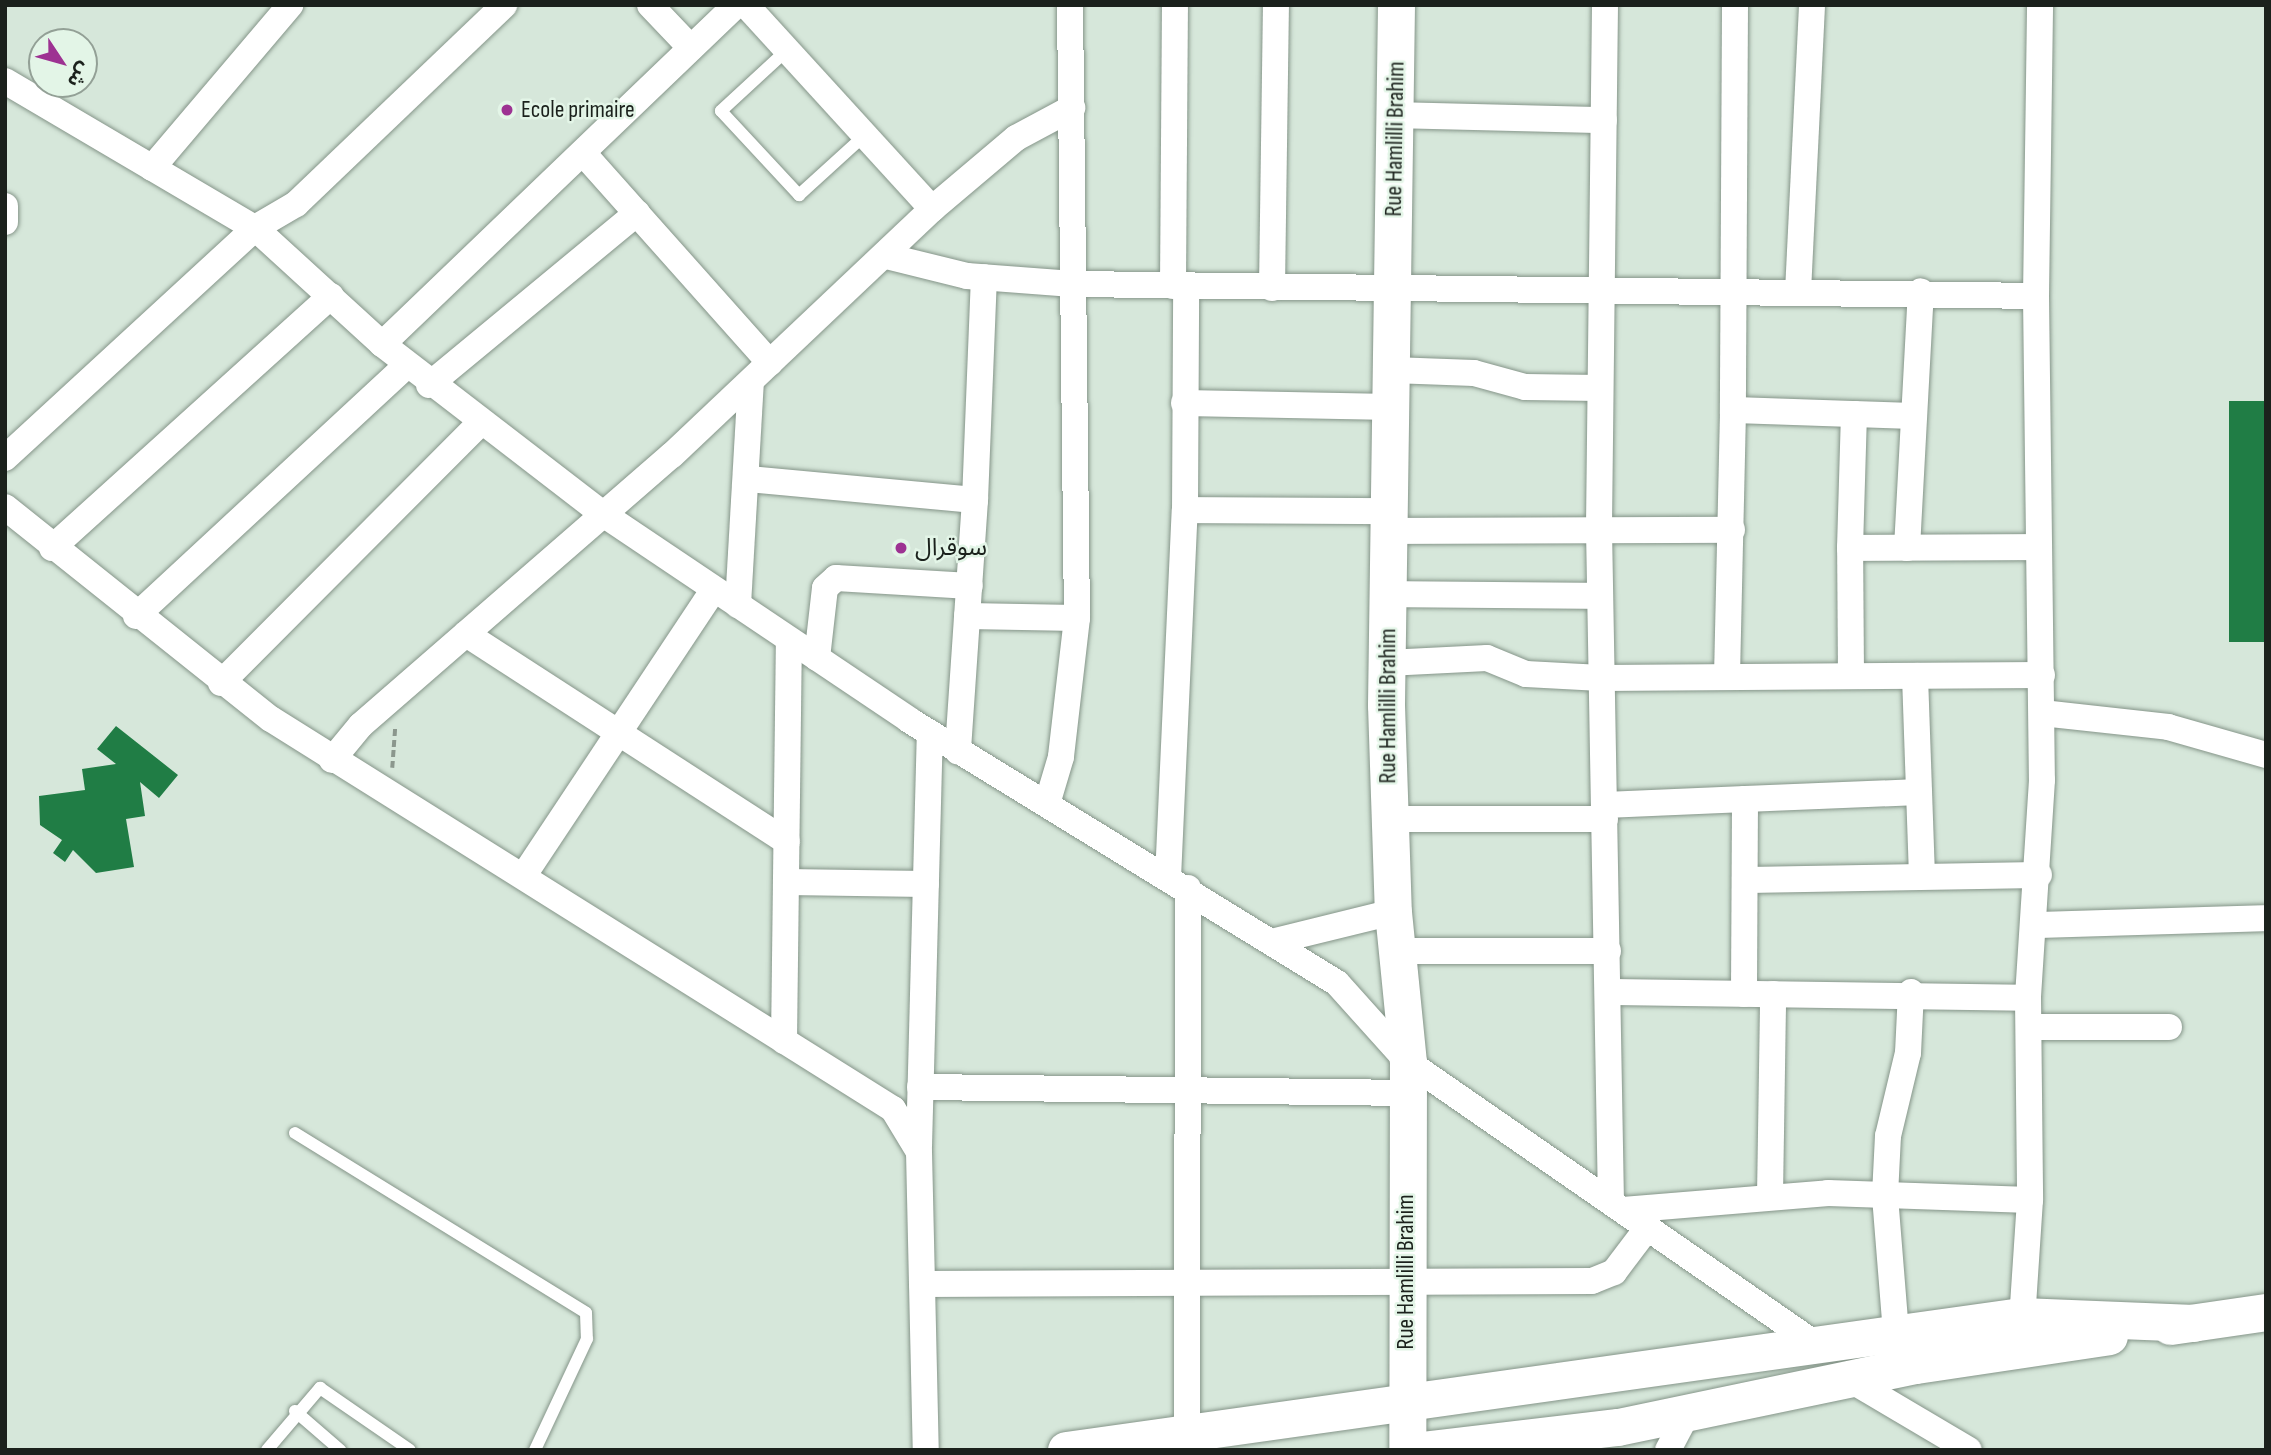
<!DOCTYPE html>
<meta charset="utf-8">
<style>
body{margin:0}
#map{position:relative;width:2271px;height:1455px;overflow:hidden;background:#d6e7da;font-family:"Sofia Sans Condensed","Noto Sans Arabic",sans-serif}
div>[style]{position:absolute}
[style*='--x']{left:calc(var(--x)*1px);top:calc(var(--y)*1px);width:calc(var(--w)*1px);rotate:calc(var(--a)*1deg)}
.building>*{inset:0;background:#207d45;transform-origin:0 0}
.path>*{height:3.5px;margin-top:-1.75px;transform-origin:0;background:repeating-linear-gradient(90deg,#8b978d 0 7px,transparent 0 10.5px)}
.roads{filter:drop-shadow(0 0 2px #859589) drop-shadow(0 0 2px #859589)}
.lane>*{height:12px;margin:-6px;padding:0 6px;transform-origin:6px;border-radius:6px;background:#fff}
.street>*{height:26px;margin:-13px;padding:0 13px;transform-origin:13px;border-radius:13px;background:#fff}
.secondary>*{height:37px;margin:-18.5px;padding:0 18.5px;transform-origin:18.5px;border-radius:18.5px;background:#fff}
.dots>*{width:19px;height:19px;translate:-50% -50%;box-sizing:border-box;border:4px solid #e3f5e7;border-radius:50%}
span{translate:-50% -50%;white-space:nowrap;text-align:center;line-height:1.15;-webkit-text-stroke:5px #e3f5e7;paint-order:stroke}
.poi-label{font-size:24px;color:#1b211c}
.left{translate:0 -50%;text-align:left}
.street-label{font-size:24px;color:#1b211c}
.frame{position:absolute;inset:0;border:7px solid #1b211c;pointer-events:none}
.north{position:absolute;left:28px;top:28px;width:70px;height:70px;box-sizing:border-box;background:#e3f5e7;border:2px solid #93a096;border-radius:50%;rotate:126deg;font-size:19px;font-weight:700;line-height:28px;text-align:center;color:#1b211c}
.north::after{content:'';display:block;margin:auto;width:24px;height:32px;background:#9d3292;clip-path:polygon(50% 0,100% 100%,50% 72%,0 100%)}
</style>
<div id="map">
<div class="building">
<div style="left:2229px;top:401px;width:37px;height:241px"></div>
<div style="clip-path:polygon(116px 726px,178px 775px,159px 798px,140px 782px,145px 816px,126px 819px,134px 867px,96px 873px,73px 850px,65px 862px,53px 853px,62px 840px,40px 825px,39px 796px,85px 790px,82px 769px,116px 764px,97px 749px)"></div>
</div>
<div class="path">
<div style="--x:392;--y:768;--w:41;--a:-85.8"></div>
</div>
<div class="roads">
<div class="lane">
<div style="--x:787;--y:50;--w:90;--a:137.3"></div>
<div style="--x:721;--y:111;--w:115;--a:47.1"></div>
<div style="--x:799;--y:195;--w:89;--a:-42.3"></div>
<div style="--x:295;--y:1133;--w:342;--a:31.7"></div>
<div style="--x:586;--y:1313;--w:26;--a:88"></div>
<div style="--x:587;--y:1339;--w:123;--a:115.1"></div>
<div style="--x:295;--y:1411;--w:60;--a:40.9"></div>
<div style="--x:267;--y:1450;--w:82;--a:-49.5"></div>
<div style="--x:320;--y:1388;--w:109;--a:34.6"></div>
</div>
<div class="street">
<div style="--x:650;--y:5;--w:59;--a:46.4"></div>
<div style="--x:736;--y:5;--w:490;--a:136.2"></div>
<div style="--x:382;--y:344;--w:279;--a:37.6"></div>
<div style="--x:603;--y:514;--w:369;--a:33.9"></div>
<div style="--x:909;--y:720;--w:502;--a:31.57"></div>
<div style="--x:1337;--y:983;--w:106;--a:48.1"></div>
<div style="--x:1408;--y:1062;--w:499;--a:34.7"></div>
<div style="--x:746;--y:5;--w:276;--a:47.6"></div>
<div style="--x:1070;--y:5;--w:613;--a:89.35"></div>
<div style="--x:1605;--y:5;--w:524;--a:90.66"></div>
<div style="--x:1599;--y:529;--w:671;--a:88.98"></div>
<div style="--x:1735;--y:5;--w:405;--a:90.3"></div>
<div style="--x:1733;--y:410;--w:121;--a:1.9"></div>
<div style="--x:5;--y:81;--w:290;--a:30.5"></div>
<div style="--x:255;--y:228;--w:172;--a:42.4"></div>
<div style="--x:1395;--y:115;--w:209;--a:1.4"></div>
<div style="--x:583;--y:153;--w:281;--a:48.3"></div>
<div style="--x:152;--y:168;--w:214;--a:-49.7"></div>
<div style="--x:5;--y:206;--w:16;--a:90"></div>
<div style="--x:886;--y:256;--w:83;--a:13.9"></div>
<div style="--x:967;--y:276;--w:106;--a:4.3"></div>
<div style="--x:1073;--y:284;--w:963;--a:0.71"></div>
<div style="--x:2036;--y:296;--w:484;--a:89.3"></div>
<div style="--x:2042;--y:780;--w:218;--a:93.7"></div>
<div style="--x:1173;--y:286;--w:281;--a:-89.6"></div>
<div style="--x:1272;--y:288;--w:283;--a:-89.2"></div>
<div style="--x:1798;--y:292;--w:287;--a:-87.2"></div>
<div style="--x:2036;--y:296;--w:291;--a:-89.2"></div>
<div style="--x:1392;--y:370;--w:82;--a:2.1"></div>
<div style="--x:1474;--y:373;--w:53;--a:15.4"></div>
<div style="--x:1525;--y:387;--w:75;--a:0.8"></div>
<div style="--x:429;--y:385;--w:270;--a:-39.6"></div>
<div style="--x:1184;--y:403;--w:208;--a:1.1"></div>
<div style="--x:5;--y:458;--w:340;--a:-42.6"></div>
<div style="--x:255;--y:228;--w:48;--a:-30.3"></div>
<div style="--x:296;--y:204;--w:288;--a:-43.7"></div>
<div style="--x:748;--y:479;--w:228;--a:5.3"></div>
<div style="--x:975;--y:500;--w:252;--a:93.9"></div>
<div style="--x:975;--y:500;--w:223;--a:-87.7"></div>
<div style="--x:5;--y:507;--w:340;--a:38.6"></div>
<div style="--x:271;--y:719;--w:734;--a:32.09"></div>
<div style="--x:893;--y:1109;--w:50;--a:58.8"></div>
<div style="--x:919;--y:1152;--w:298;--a:88.7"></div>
<div style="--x:1185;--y:510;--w:206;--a:0.3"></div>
<div style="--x:1390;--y:531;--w:342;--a:-0.2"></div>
<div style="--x:52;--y:548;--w:376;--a:-42.1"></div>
<div style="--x:1850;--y:548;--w:134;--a:-88.3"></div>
<div style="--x:1854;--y:414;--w:59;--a:1.9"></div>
<div style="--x:1907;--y:548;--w:257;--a:-86.9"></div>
<div style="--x:1389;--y:594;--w:211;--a:0.5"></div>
<div style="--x:738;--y:605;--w:223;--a:-86.7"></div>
<div style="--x:136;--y:616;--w:367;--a:-42.8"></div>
<div style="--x:967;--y:616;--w:110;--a:1"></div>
<div style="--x:1077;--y:618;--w:140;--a:96.6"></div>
<div style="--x:1061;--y:757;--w:49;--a:106.6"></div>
<div style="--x:466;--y:634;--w:382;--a:32.9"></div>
<div style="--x:817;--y:658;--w:70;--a:-83.5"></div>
<div style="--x:825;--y:588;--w:15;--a:-42"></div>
<div style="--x:836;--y:578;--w:134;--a:3.4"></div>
<div style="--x:1387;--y:663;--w:100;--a:-2.9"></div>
<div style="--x:1487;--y:658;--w:42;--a:22.3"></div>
<div style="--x:1526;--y:674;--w:75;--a:3.1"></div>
<div style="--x:1601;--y:678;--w:441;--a:-0.4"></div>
<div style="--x:1727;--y:676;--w:266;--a:-88.7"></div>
<div style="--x:1851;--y:676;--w:128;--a:-90.4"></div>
<div style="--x:1850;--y:548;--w:189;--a:-0.3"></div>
<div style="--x:1915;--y:676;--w:199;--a:88"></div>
<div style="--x:221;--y:683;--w:366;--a:-45.1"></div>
<div style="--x:2042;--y:713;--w:127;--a:6.3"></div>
<div style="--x:2168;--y:727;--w:102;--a:15.9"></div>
<div style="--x:332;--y:760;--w:45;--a:-50.4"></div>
<div style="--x:361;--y:725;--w:412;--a:-41"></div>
<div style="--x:672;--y:455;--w:358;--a:-43.4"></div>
<div style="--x:932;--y:209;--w:110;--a:-40.2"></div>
<div style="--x:1016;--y:138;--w:64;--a:-28.2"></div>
<div style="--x:1745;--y:799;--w:174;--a:-2.3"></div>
<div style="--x:1605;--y:805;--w:140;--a:-2.5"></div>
<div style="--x:1745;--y:799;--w:195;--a:90.3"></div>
<div style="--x:1387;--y:819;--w:218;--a:0"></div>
<div style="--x:524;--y:875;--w:343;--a:-56.4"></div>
<div style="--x:1168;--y:878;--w:368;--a:-87.4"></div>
<div style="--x:1185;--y:510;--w:224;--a:-89.7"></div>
<div style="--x:1746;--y:880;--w:293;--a:-1"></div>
<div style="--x:786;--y:882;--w:140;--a:0.8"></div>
<div style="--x:2035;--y:925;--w:231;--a:-1.7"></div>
<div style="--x:1275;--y:941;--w:122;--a:-13.8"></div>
<div style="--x:1397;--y:951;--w:211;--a:0"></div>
<div style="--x:1608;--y:992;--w:420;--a:0.8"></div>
<div style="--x:2028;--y:998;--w:202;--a:89.4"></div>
<div style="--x:2030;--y:1200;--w:134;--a:93.8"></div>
<div style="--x:2029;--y:1027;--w:140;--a:0"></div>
<div style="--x:784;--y:1041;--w:401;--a:-89.3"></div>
<div style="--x:920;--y:1087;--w:487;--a:0.7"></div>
<div style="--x:919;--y:1147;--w:414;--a:-88.5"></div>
<div style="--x:1770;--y:1196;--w:202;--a:-89.1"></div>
<div style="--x:1623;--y:1210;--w:206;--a:-4.7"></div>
<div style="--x:1828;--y:1193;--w:202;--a:2"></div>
<div style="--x:922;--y:1284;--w:670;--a:-0.26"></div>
<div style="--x:1592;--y:1281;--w:24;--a:-22"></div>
<div style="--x:1614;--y:1272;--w:56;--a:-52.9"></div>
<div style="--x:1896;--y:1333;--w:138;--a:-94.6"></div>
<div style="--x:1885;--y:1195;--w:59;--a:-87.1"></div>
<div style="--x:1888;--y:1136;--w:85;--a:-76.5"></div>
<div style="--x:1908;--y:1053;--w:61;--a:-87.2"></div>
<div style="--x:1849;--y:1379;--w:139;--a:30.6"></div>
<div style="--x:1187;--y:1434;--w:546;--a:-89.9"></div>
<div style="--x:1668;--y:1450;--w:41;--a:-62.2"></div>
</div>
<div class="secondary">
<div style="--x:1396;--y:5;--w:700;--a:90.82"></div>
<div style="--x:1386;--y:705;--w:207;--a:88.1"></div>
<div style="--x:1393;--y:912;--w:151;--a:84.3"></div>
<div style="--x:1408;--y:1062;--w:388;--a:90.1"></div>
<div style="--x:2170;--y:1326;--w:97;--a:-8.3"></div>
<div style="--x:1066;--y:1450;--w:964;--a:-7.99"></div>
<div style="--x:2021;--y:1316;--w:173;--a:2.3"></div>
<div style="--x:1421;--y:1450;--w:198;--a:-6.7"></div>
<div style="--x:1618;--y:1427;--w:304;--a:-11.8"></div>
<div style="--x:1916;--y:1365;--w:195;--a:-8.5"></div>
</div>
</div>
<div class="dots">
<div style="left:507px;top:110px;background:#9d3292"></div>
<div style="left:901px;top:548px;background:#9d3292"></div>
</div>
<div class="poi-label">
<span class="left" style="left:521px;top:110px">Ecole primaire</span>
<span class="left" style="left:915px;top:548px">سوقرال</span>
</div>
<div class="street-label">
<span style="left:1395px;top:139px;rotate:-89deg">Rue Hamlilli Brahim</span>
<span style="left:1388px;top:706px;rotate:-90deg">Rue Hamlilli Brahim</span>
<span style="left:1406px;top:1272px;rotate:-90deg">Rue Hamlilli Brahim</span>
</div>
<div class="frame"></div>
<div class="north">ش</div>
</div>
